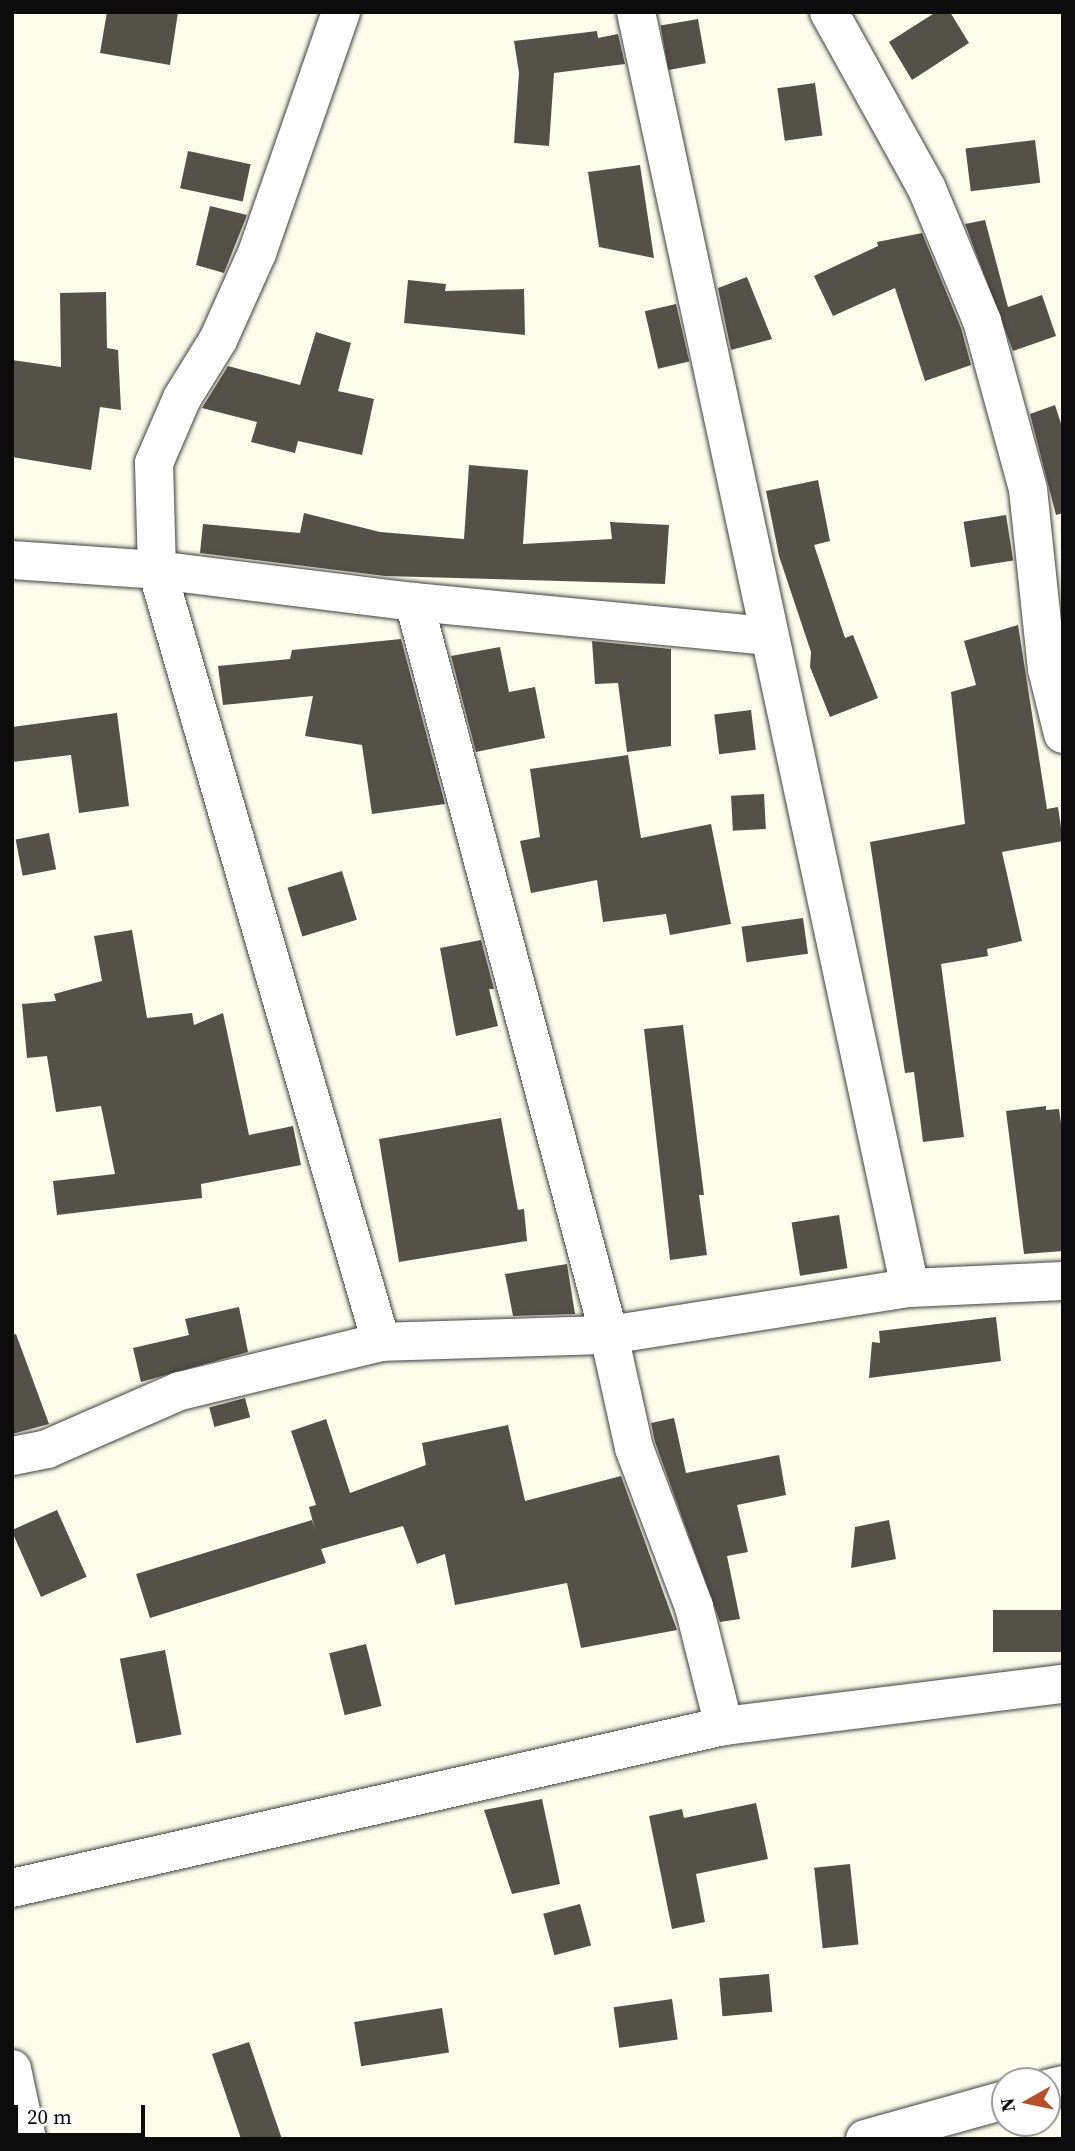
<!DOCTYPE html>
<style>
body{margin:0}
#map{position:relative;width:1075px;height:2151px;overflow:hidden;background:#fcfeeb;font-family:"Source Serif 4",serif}
div>[style]{position:absolute}
[style*='--x']{left:calc(var(--x)*1px);top:calc(var(--y)*1px);width:calc(var(--w)*1px);rotate:calc(var(--a)*1deg)}
.building>*{inset:0;background:#545148;transform-origin:0 0}
.roads{filter:drop-shadow(0 0 2px #3f3f3f) drop-shadow(0 0 2px #3f3f3f)}
.street>*{height:38px;margin:-19px;padding:0 19px;transform-origin:19px;border-radius:19px;background:#fff}
span{translate:-50% -50%;white-space:nowrap;text-align:center;line-height:1.15;-webkit-text-stroke:7px #fff;paint-order:stroke}
.frame{position:absolute;inset:0;border:14px solid #0c0c0c;pointer-events:none}
.north{position:absolute;left:991px;top:2067px;width:70px;height:70px;box-sizing:border-box;background:#fff;border:2px solid #9e9e9e;border-radius:50%;rotate:261deg;font-size:19px;font-weight:700;line-height:28px;text-align:center;color:#0c0c0c}
.north::after{content:'';display:block;margin:auto;width:24px;height:32px;background:#b75029;clip-path:polygon(50% 0,100% 100%,50% 72%,0 100%)}
.scale{position:absolute;left:14px;top:2105px;width:131px;height:32px;box-sizing:border-box;border:4px solid #0c0c0c;border-top:0;padding-left:9px;font-size:21px;line-height:24px;white-space:nowrap;color:#0c0c0c;-webkit-text-stroke:5px #fff;paint-order:stroke}
</style>
<div id="map">
<div class="building">
<div style="clip-path:polygon(107px 12px,178px 12px,170px 65px,100px 53px)"></div>
<div style="clip-path:polygon(936px 12px,950px 12px,969px 43px,912px 80px,889px 42px)"></div>
<div style="left:698px;top:19px;width:45px;height:38px;rotate:80deg"></div>
<div style="clip-path:polygon(597px 31px,598px 38px,618px 34px,625px 64px,554px 73px,549px 146px,514px 143px,519px 73px,514px 41px)"></div>
<div style="left:815px;top:83px;width:53px;height:38px;rotate:82deg"></div>
<div style="left:1035px;top:140px;width:43px;height:70px;rotate:83deg"></div>
<div style="left:188px;top:151px;width:64px;height:38px;rotate:12deg"></div>
<div style="clip-path:polygon(640px 165px,654px 258px,599px 247px,588px 172px)"></div>
<div style="clip-path:polygon(210px 206px,247px 215px,224px 273px,196px 265px)"></div>
<div style="clip-path:polygon(985px 220px,1008px 307px,1042px 295px,1056px 336px,1013px 351px,965px 224px)"></div>
<div style="clip-path:polygon(922px 233px,961px 328px,971px 365px,925px 381px,895px 288px,833px 316px,814px 276px,878px 246px,877px 242px)"></div>
<div style="clip-path:polygon(747px 277px,772px 339px,731px 350px,718px 288px)"></div>
<div style="clip-path:polygon(408px 280px,446px 284px,445px 291px,524px 289px,525px 335px,404px 323px)"></div>
<div style="clip-path:polygon(106px 292px,107px 348px,118px 350px,121px 410px,100px 407px,91px 470px,12px 457px,12px 360px,61px 367px,60px 293px)"></div>
<div style="left:676px;top:304px;width:59px;height:32px;rotate:77deg"></div>
<div style="clip-path:polygon(316px 332px,351px 343px,338px 391px,374px 399px,362px 455px,298px 441px,295px 453px,251px 442px,257px 422px,202px 408px,228px 366px,300px 385px)"></div>
<div style="clip-path:polygon(1055px 405px,1063px 430px,1063px 513px,1056px 515px,1030px 414px)"></div>
<div style="clip-path:polygon(469px 465px,528px 470px,523px 544px,612px 539px,610px 522px,669px 525px,665px 584px,385px 576px,200px 553px,203px 524px,300px 533px,304px 513px,380px 532px,464px 539px)"></div>
<div style="clip-path:polygon(818px 480px,830px 541px,814px 545px,845px 638px,853px 635px,878px 698px,830px 717px,810px 667px,811px 652px,779px 556px,766px 491px)"></div>
<div style="left:1006px;top:515px;width:46px;height:43px;rotate:81deg"></div>
<div style="clip-path:polygon(1018px 625px,1047px 809px,1058px 807px,1063px 841px,1002px 852px,1022px 941px,987px 949px,988px 956px,941px 964px,964px 1137px,923px 1142px,914px 1072px,905px 1073px,870px 842px,965px 824px,951px 692px,976px 685px,964px 641px)"></div>
<div style="clip-path:polygon(401px 639px,445px 804px,372px 814px,362px 745px,305px 736px,313px 696px,223px 705px,218px 666px,290px 659px,292px 650px)"></div>
<div style="clip-path:polygon(592px 641px,671px 649px,671px 746px,627px 752px,618px 683px,595px 684px)"></div>
<div style="clip-path:polygon(500px 647px,509px 692px,535px 687px,545px 738px,476px 752px,451px 656px)"></div>
<div style="left:751px;top:710px;width:40px;height:37px;rotate:83deg"></div>
<div style="clip-path:polygon(117px 713px,129px 806px,79px 813px,71px 755px,12px 762px,12px 727px)"></div>
<div style="clip-path:polygon(628px 755px,641px 838px,711px 824px,731px 924px,670px 935px,666px 914px,603px 922px,597px 880px,531px 893px,520px 841px,540px 837px,530px 769px)"></div>
<div style="left:764px;top:794px;width:35px;height:33px;rotate:87deg"></div>
<div style="left:49px;top:833px;width:37px;height:34px;rotate:79deg"></div>
<div style="left:342px;top:871px;width:51px;height:57px;rotate:73deg"></div>
<div style="left:803px;top:918px;width:36px;height:62px;rotate:82deg"></div>
<div style="clip-path:polygon(132px 930px,147px 1018px,192px 1013px,194px 1025px,223px 1013px,249px 1135px,293px 1126px,301px 1165px,201px 1184px,202px 1198px,57px 1215px,53px 1181px,115px 1174px,101px 1106px,56px 1112px,47px 1056px,27px 1058px,22px 1004px,56px 1001px,54px 994px,102px 981px,94px 936px)"></div>
<div style="clip-path:polygon(481px 940px,494px 989px,489px 989px,498px 1026px,456px 1036px,440px 948px)"></div>
<div style="clip-path:polygon(683px 1025px,704px 1195px,699px 1195px,707px 1255px,670px 1260px,644px 1029px)"></div>
<div style="clip-path:polygon(1046px 1106px,1046px 1110px,1059px 1109px,1063px 1138px,1063px 1251px,1024px 1254px,1006px 1111px)"></div>
<div style="clip-path:polygon(501px 1118px,518px 1210px,524px 1209px,527px 1241px,399px 1262px,379px 1139px)"></div>
<div style="left:839px;top:1215px;width:54px;height:48px;rotate:81deg"></div>
<div style="clip-path:polygon(567px 1264px,575px 1314px,513px 1316px,505px 1274px)"></div>
<div style="clip-path:polygon(239px 1307px,248px 1352px,141px 1382px,133px 1348px,189px 1335px,185px 1319px)"></div>
<div style="clip-path:polygon(996px 1317px,1001px 1361px,869px 1378px,872px 1342px,880px 1343px,879px 1331px)"></div>
<div style="clip-path:polygon(16px 1334px,49px 1424px,12px 1434px,12px 1335px)"></div>
<div style="left:245px;top:1398px;width:20px;height:37px;rotate:75deg"></div>
<div style="clip-path:polygon(674px 1418px,686px 1473px,779px 1455px,786px 1495px,737px 1505px,748px 1552px,727px 1556px,740px 1619px,720px 1622px,655px 1442px,651px 1423px)"></div>
<div style="clip-path:polygon(326px 1419px,350px 1493px,426px 1465px,422px 1443px,508px 1425px,525px 1501px,621px 1476px,677px 1630px,581px 1648px,567px 1583px,455px 1605px,445px 1554px,417px 1564px,403px 1526px,321px 1549px,326px 1563px,150px 1618px,136px 1574px,312px 1520px,315px 1530px,309px 1507px,316px 1505px,291px 1431px)"></div>
<div style="left:57px;top:1510px;width:73px;height:50px;rotate:66deg"></div>
<div style="clip-path:polygon(889px 1520px,896px 1559px,851px 1568px,855px 1527px)"></div>
<div style="left:1063px;top:1610px;width:42px;height:70px;rotate:90deg"></div>
<div style="left:366px;top:1644px;width:64px;height:38px;rotate:76deg"></div>
<div style="left:165px;top:1650px;width:86px;height:46px;rotate:79deg"></div>
<div style="clip-path:polygon(542px 1799px,560px 1884px,512px 1894px,484px 1810px)"></div>
<div style="clip-path:polygon(756px 1803px,768px 1859px,696px 1874px,705px 1922px,672px 1929px,649px 1816px,682px 1809px,684px 1818px)"></div>
<div style="left:850px;top:1864px;width:81px;height:36px;rotate:84deg"></div>
<div style="left:580px;top:1904px;width:43px;height:38px;rotate:75deg"></div>
<div style="left:769px;top:1974px;width:38px;height:50px;rotate:85deg"></div>
<div style="left:672px;top:1999px;width:41px;height:59px;rotate:82deg"></div>
<div style="left:442px;top:2008px;width:45px;height:89px;rotate:81deg"></div>
<div style="clip-path:polygon(249px 2042px,273px 2113px,282px 2139px,241px 2139px,212px 2054px)"></div>
</div>
<div class="roads">
<div class="street">
<div style="--x:341;--y:12;--w:255;--a:109.2"></div>
<div style="--x:257;--y:253;--w:95;--a:114.1"></div>
<div style="--x:218;--y:340;--w:68;--a:121.8"></div>
<div style="--x:182;--y:398;--w:71;--a:113.3"></div>
<div style="--x:154;--y:463;--w:107;--a:88.4"></div>
<div style="--x:157;--y:570;--w:804;--a:73.82"></div>
<div style="--x:636;--y:12;--w:1305;--a:77.88"></div>
<div style="--x:829;--y:12;--w:202;--a:61"></div>
<div style="--x:927;--y:189;--w:143;--a:67.4"></div>
<div style="--x:982;--y:321;--w:174;--a:74.7"></div>
<div style="--x:1028;--y:489;--w:181;--a:84"></div>
<div style="--x:1047;--y:669;--w:67;--a:76.2"></div>
<div style="--x:12;--y:560;--w:145;--a:3.9"></div>
<div style="--x:157;--y:570;--w:259;--a:7.1"></div>
<div style="--x:414;--y:602;--w:356;--a:5.5"></div>
<div style="--x:414;--y:602;--w:758;--a:75.1"></div>
<div style="--x:609;--y:1335;--w:116;--a:77.5"></div>
<div style="--x:634;--y:1448;--w:170;--a:69.3"></div>
<div style="--x:694;--y:1607;--w:123;--a:75.9"></div>
<div style="--x:12;--y:1456;--w:36;--a:-11"></div>
<div style="--x:47;--y:1449;--w:145;--a:-23.6"></div>
<div style="--x:180;--y:1391;--w:207;--a:-13.7"></div>
<div style="--x:381;--y:1342;--w:228;--a:-1.8"></div>
<div style="--x:609;--y:1335;--w:305;--a:-8.9"></div>
<div style="--x:910;--y:1288;--w:153;--a:-2.6"></div>
<div style="--x:12;--y:1888;--w:730;--a:-12.82"></div>
<div style="--x:724;--y:1726;--w:342;--a:-7.1"></div>
<div style="--x:12;--y:2069;--w:72;--a:77.9"></div>
<div style="--x:1047;--y:2089;--w:16;--a:-14"></div>
<div style="--x:865;--y:2139;--w:145;--a:-15.6"></div>
</div>
</div>
<div class="frame"></div>
<div class="north">N</div>
<div class="scale">20 m</div>
</div>
